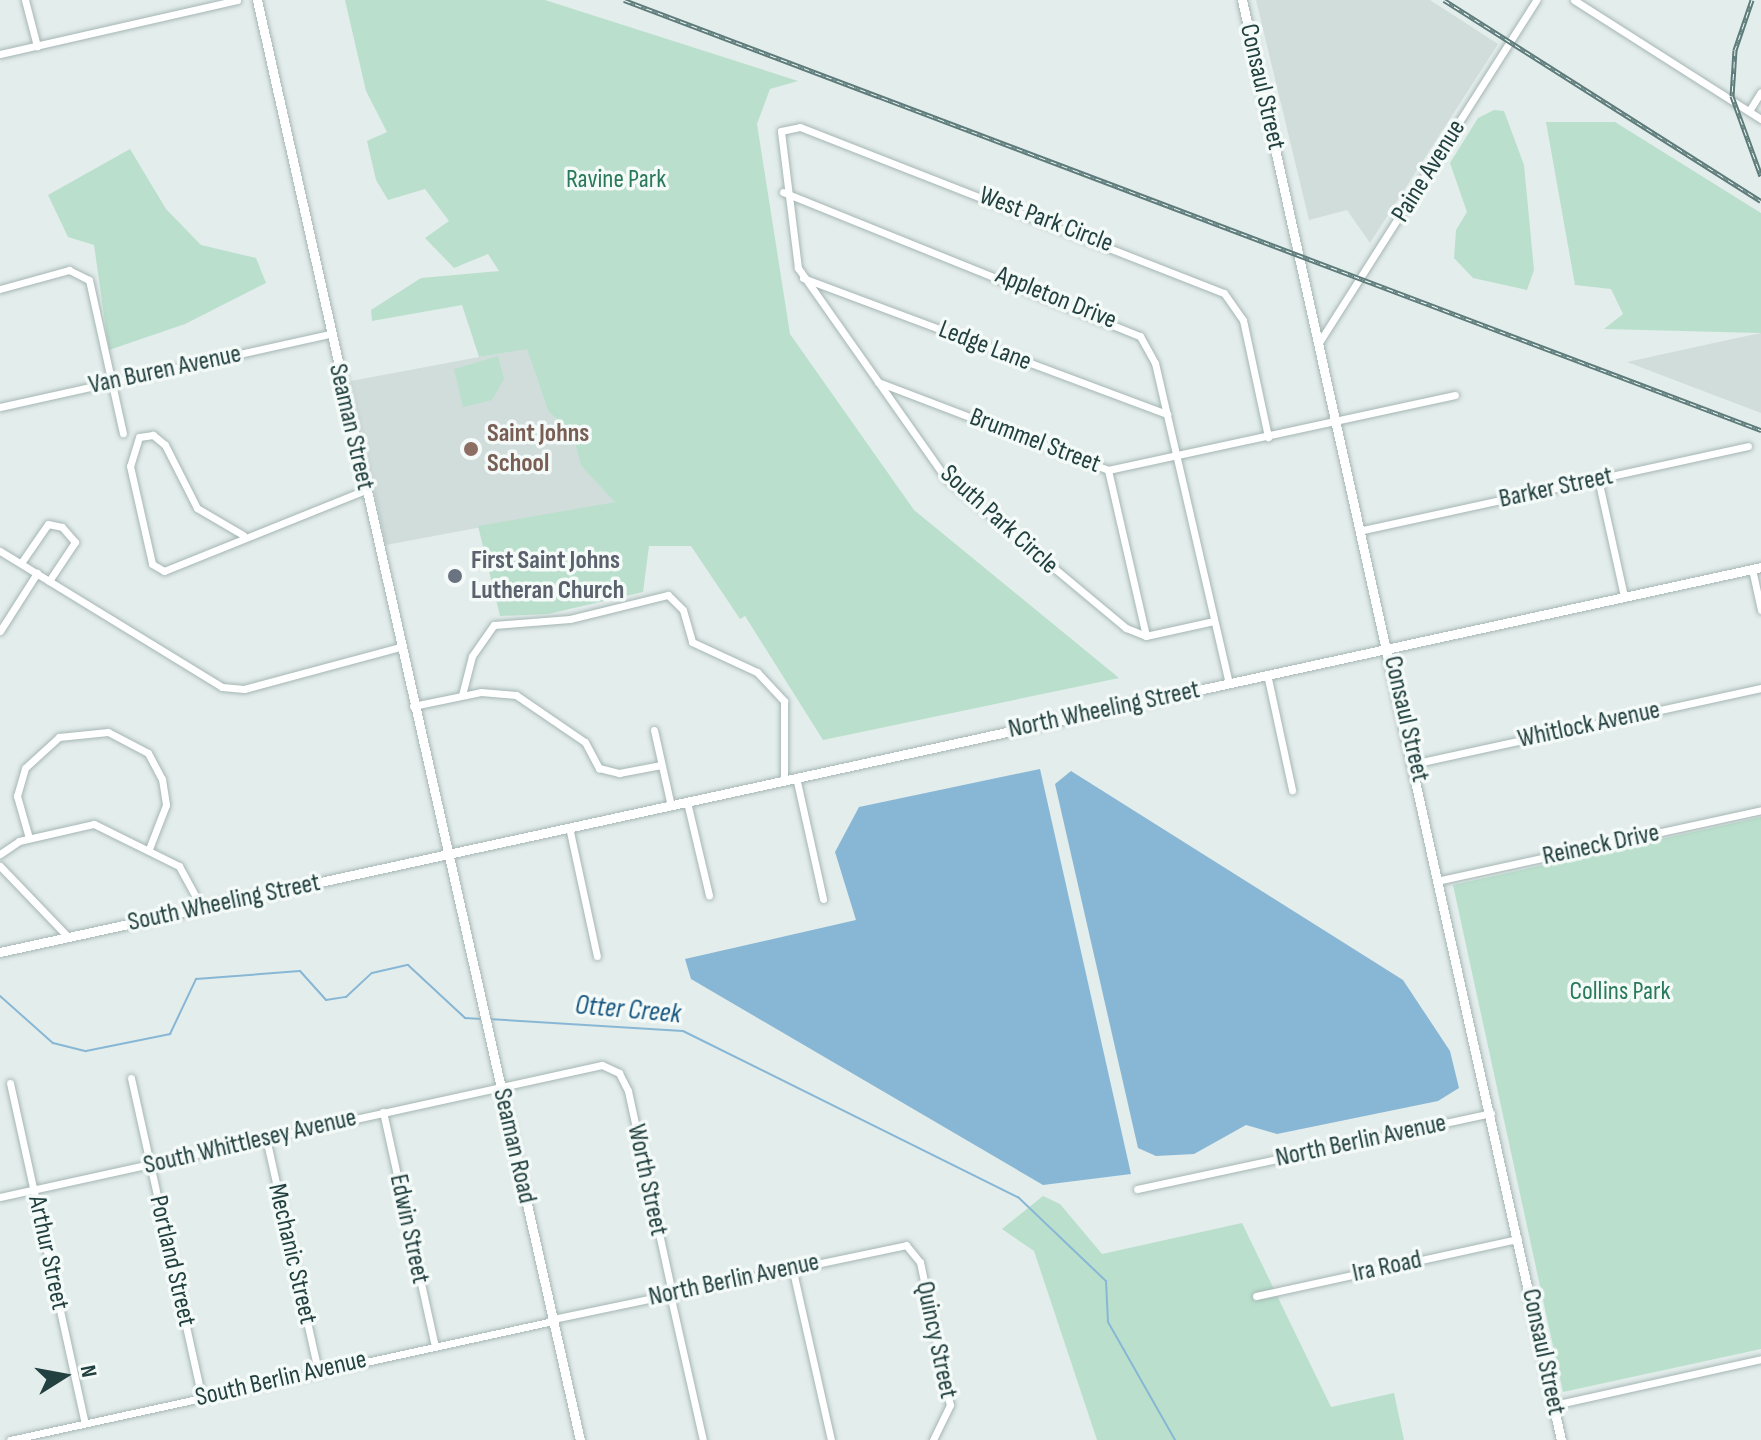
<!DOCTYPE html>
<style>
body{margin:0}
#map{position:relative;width:1761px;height:1440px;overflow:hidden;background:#e3edeb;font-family:"Sofia Sans Condensed",sans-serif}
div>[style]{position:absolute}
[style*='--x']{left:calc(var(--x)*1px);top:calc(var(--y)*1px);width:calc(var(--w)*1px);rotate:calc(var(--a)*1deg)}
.built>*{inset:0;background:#d1dddb}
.green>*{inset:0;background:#bae0cd}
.water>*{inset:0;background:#88b7d5}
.stream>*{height:2px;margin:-1px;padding:0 1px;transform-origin:1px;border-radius:1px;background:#88b7d5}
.roads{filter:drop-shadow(0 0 2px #a5b6b4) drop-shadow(0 0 2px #a5b6b4)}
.minor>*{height:7px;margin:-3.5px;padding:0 3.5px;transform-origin:3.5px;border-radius:3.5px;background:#fff}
.tertiary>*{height:9px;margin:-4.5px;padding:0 4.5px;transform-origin:4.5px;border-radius:4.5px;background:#fff}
.rail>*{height:5px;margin-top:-2.5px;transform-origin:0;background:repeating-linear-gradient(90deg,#f4faf8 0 6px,#5c7b7a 0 12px);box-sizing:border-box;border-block:2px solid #5c7b7a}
.dots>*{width:22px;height:22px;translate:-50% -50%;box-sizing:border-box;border:4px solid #f4faf8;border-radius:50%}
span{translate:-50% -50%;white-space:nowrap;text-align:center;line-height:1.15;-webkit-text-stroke:7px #f4faf8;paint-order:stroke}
.street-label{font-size:26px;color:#21403f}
.park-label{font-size:26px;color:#29795b}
.education-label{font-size:26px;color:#785e54;font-weight:700}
.left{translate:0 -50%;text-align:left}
.worship-label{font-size:26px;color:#5b616d;font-weight:700}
.water-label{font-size:28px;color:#175680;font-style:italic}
.north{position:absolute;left:24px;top:1336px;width:80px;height:80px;-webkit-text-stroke:6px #f4faf8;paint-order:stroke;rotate:79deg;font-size:22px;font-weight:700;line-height:32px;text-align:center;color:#21403f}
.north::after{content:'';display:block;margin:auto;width:28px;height:36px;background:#21403f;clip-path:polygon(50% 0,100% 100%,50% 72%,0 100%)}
</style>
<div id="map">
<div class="built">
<div style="clip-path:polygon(1256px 0,1430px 0,1498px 44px,1370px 243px,1347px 210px,1309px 220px)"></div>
<div style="clip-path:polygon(1761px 333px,1761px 413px,1627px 362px,1737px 338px)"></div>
<div style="clip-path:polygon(527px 348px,548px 411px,572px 433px,581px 466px,616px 502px,386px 545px,351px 381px)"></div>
</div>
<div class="green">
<div style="clip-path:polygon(345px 0,545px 0,798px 81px,770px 89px,757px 124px,790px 334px,914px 510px,1119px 678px,823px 740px,745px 616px,740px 619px,691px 546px,649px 546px,643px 592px,548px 614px,500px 616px,478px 526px,615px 502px,581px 466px,572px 433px,548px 411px,527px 349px,479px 357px,462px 305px,372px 321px,371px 310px,421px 278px,499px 271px,488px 254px,454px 268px,425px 238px,449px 221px,425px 189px,388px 200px,376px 180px,367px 141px,387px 132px,366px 91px)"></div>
<div style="clip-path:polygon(1494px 110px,1504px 111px,1524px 165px,1534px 270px,1527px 290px,1473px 278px,1454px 258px,1456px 230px,1467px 212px,1450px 163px,1478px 118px)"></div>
<div style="clip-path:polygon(1546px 122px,1615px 122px,1761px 213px,1761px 333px,1604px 329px,1623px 314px,1611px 289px,1575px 285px)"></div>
<div style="clip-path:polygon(130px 149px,166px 209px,201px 245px,256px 258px,266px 283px,185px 324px,109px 350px,94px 245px,68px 237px,48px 195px)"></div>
<div style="clip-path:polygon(498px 356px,504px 379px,492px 400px,463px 407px,454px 369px)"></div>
<div style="clip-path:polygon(1761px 817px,1761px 1349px,1563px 1392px,1453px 885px)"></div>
<div style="clip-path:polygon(1043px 1196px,1060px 1204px,1102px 1254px,1242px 1223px,1331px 1407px,1394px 1393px,1404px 1440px,1097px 1440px,1034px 1251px,1002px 1229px)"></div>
</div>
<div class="water">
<div style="clip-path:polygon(1040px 769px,1131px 1174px,1043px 1185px,691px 979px,685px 959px,856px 920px,835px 852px,859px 807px)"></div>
<div style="clip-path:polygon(1071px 771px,1403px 980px,1450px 1051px,1459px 1088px,1438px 1101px,1277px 1134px,1246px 1125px,1194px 1154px,1156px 1156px,1138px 1148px,1055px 784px)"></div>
</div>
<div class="stream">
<div style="--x:0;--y:996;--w:71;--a:41.6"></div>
<div style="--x:53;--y:1043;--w:34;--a:14"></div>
<div style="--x:86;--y:1051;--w:86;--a:-11.4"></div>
<div style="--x:170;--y:1034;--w:61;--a:-64.7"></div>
<div style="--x:196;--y:979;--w:104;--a:-4.4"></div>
<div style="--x:300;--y:971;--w:39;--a:48"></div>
<div style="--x:326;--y:1000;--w:20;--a:-9"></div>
<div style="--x:346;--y:997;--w:35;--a:-43"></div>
<div style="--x:372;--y:973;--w:37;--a:-13"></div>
<div style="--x:408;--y:965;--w:78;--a:42.9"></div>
<div style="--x:465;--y:1018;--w:17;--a:3"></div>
<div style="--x:488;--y:1019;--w:195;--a:3.5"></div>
<div style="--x:683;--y:1031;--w:374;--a:26.4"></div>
<div style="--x:1018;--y:1197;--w:122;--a:43.7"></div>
<div style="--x:1106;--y:1281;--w:41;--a:87.2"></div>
<div style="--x:1108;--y:1322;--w:136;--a:60.4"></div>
</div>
<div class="roads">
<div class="minor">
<div style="--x:25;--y:0;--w:48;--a:75.4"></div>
<div style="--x:1574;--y:0;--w:222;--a:32.5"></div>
<div style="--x:0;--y:54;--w:243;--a:-12.8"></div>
<div style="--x:1749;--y:111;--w:22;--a:-58"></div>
<div style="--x:783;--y:192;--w:385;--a:22"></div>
<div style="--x:1140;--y:336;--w:31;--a:61"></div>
<div style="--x:1155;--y:363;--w:328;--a:77"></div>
<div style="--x:803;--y:278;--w:389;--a:20.5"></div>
<div style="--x:0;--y:289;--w:72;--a:-15.4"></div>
<div style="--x:69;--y:270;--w:22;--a:27"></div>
<div style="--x:89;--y:280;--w:157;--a:77.5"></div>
<div style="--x:1320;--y:341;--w:404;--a:-57.6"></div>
<div style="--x:878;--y:382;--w:246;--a:20.9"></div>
<div style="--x:1108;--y:470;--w:355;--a:-12.2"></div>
<div style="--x:0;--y:407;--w:338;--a:-12.5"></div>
<div style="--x:1108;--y:470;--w:170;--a:77.1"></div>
<div style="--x:1598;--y:479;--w:120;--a:77.5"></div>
<div style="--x:1363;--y:530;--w:394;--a:-12.3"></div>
<div style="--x:243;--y:535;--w:53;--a:-149.6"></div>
<div style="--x:197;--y:508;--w:71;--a:-116.9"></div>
<div style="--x:165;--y:445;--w:16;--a:-140"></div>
<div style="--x:153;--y:435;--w:14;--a:172"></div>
<div style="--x:139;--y:437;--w:30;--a:107"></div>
<div style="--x:130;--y:466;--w:100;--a:77.3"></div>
<div style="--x:152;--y:564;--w:14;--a:30"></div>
<div style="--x:164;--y:571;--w:217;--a:-21.9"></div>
<div style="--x:0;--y:551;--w:260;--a:31.5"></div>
<div style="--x:222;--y:687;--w:22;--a:5"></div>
<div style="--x:244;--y:689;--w:162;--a:-15.1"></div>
<div style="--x:21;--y:563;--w:47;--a:-55.3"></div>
<div style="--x:48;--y:524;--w:14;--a:12"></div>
<div style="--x:62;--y:527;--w:20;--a:49"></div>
<div style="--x:75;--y:542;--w:47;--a:123.7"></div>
<div style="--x:1752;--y:569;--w:42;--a:77.6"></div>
<div style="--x:1214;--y:621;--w:70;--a:167.6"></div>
<div style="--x:1146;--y:636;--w:22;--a:-158"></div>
<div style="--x:1126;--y:628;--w:236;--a:-140.2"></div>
<div style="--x:945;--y:477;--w:256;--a:-125.1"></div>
<div style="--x:798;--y:268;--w:138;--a:-97.1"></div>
<div style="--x:781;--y:131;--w:19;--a:-12"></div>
<div style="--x:800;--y:127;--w:455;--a:21.4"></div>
<div style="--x:1224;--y:293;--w:33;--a:55"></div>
<div style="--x:1243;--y:320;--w:120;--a:77.9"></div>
<div style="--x:0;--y:631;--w:69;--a:-57.5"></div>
<div style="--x:1267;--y:674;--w:119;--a:77.8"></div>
<div style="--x:462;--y:695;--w:40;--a:-75.6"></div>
<div style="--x:472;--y:656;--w:38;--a:-55"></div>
<div style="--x:494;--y:625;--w:76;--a:-4.5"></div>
<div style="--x:570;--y:619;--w:101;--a:-13.8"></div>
<div style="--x:668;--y:595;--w:21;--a:45"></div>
<div style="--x:683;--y:610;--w:33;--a:74"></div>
<div style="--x:692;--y:642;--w:72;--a:24.8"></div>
<div style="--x:757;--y:672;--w:40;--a:47"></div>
<div style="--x:784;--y:701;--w:79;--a:90"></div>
<div style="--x:413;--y:706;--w:69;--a:-11.6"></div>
<div style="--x:481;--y:692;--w:35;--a:5"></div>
<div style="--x:516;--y:695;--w:83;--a:34.3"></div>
<div style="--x:585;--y:742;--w:30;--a:62"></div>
<div style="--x:599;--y:768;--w:21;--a:14"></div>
<div style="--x:619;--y:773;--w:43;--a:-10.8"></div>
<div style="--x:654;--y:730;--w:78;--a:77.4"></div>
<div style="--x:1417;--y:763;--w:352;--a:-12.3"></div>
<div style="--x:796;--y:777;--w:125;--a:77.5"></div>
<div style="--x:687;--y:802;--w:96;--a:76.7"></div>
<div style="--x:569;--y:827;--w:132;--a:77.8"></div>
<div style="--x:29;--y:838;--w:44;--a:-105.9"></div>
<div style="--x:17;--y:796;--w:29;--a:-74"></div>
<div style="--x:25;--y:768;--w:46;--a:-42.4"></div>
<div style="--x:59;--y:737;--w:49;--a:-5.8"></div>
<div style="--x:108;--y:732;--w:45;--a:27.7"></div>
<div style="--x:148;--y:753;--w:30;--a:62"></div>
<div style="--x:162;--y:779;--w:26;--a:81"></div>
<div style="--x:166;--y:805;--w:47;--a:111.1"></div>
<div style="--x:0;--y:854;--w:23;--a:-34"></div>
<div style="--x:19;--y:841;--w:77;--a:-12.8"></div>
<div style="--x:94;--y:824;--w:95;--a:26.3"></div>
<div style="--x:179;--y:866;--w:48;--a:61.3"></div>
<div style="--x:0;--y:866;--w:98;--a:46.2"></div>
<div style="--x:1441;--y:880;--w:328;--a:-12.3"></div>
<div style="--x:131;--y:1078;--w:327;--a:77.5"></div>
<div style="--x:10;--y:1083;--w:348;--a:77.6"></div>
<div style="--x:383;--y:1112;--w:240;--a:77.5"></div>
<div style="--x:266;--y:1138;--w:238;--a:77.4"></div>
<div style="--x:1137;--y:1189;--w:362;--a:-12.1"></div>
<div style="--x:0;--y:1197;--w:616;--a:-12.37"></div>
<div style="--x:602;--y:1065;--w:19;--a:25"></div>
<div style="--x:619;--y:1073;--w:20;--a:63"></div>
<div style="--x:628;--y:1091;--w:207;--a:77.7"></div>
<div style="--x:792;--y:1267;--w:177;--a:77.3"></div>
<div style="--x:670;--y:1294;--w:150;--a:77.3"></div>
<div style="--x:1256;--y:1296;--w:268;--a:-12.3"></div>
<div style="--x:553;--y:1319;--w:361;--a:-11.8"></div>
<div style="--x:906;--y:1245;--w:22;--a:51"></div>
<div style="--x:920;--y:1262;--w:146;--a:78.2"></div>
<div style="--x:950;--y:1405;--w:39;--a:116"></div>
<div style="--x:1554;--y:1405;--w:212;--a:-12.5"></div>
<div style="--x:10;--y:1440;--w:556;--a:-12.36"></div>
</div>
<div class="tertiary">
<div style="--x:257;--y:0;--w:1476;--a:77.36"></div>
<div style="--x:1242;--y:0;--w:1475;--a:77.51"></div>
<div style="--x:0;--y:952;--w:1803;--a:-12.33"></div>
</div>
</div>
<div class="rail">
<div style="--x:624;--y:0;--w:1216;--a:20.72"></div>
<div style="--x:1444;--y:0;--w:375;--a:32.4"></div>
<div style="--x:1752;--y:0;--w:53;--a:108.8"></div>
<div style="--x:1735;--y:50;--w:46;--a:93.7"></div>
<div style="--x:1732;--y:96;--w:85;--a:70.1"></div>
</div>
<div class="dots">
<div style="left:471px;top:449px;background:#8d6e63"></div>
<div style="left:455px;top:576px;background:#6b7280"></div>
</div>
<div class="street-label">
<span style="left:1262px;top:87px;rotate:77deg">Consaul Street</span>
<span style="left:1429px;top:171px;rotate:-58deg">Paine Avenue</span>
<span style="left:1046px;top:220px;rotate:21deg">West Park Circle</span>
<span style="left:1056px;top:298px;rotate:22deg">Appleton Drive</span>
<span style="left:985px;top:346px;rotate:21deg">Ledge Lane</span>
<span style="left:165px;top:370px;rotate:-12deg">Van Buren Avenue</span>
<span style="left:351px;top:427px;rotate:77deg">Seaman Street</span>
<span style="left:1035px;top:441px;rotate:21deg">Brummel Street</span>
<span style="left:1556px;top:488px;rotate:-12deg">Barker Street</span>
<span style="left:999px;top:520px;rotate:42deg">South Park Circle</span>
<span style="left:1104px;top:710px;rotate:-12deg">North Wheeling Street</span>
<span style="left:1406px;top:719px;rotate:77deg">Consaul Street</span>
<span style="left:1589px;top:725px;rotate:-12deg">Whitlock Avenue</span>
<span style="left:1601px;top:845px;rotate:-12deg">Reineck Drive</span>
<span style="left:224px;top:903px;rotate:-12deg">South Wheeling Street</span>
<span style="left:1361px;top:1141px;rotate:-12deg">North Berlin Avenue</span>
<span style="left:250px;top:1142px;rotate:-13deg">South Whittlesey Avenue</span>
<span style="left:514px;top:1146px;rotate:77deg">Seaman Road</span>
<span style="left:647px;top:1180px;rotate:78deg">Worth Street</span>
<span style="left:409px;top:1229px;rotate:78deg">Edwin Street</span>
<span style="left:48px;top:1253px;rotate:78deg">Arthur Street</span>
<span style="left:292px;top:1254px;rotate:77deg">Mechanic Street</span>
<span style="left:172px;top:1261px;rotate:77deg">Portland Street</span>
<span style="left:1387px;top:1267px;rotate:-12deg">Ira Road</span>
<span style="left:734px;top:1280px;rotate:-12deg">North Berlin Avenue</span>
<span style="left:936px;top:1340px;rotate:78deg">Quincy Street</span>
<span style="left:1543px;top:1352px;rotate:78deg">Consaul Street</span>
<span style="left:281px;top:1379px;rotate:-13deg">South Berlin Avenue</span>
</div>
<div class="park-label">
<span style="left:616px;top:180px">Ravine Park</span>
<span style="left:1620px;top:992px">Collins Park</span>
</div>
<div class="education-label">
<span class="left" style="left:487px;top:449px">Saint Johns<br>School</span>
</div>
<div class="worship-label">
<span class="left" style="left:471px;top:576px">First Saint Johns<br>Lutheran Church</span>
</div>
<div class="water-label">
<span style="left:628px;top:1010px;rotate:5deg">Otter Creek</span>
</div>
<div class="north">N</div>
</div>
